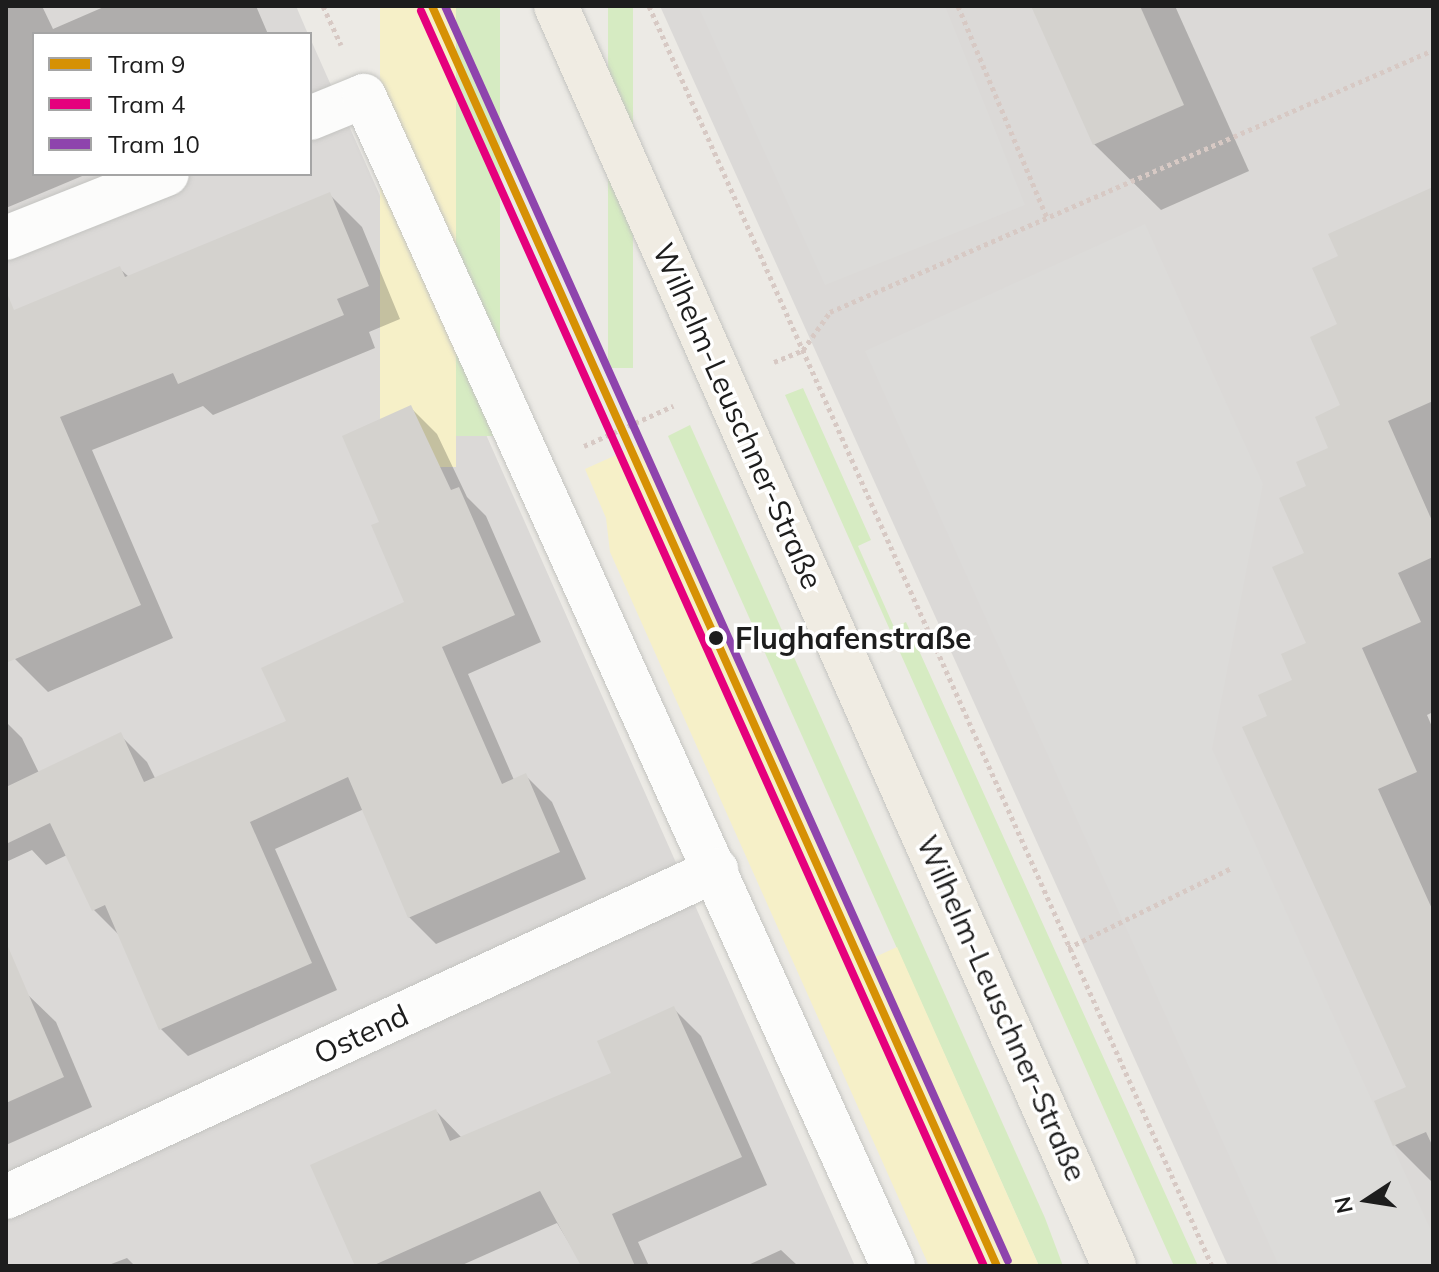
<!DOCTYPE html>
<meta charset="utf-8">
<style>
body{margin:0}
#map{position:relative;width:1439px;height:1272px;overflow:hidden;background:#eceae5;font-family:Mulish,sans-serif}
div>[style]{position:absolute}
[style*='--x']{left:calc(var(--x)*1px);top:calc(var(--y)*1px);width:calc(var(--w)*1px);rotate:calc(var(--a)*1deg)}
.residential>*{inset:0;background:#dbd9d7}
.grass>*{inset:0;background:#d6ebc2;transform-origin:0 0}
.sand>*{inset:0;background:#f6f0c8;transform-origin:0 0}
.parking>*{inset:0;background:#dcdbd9}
.shadow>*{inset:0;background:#0003}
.building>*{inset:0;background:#d4d2ce}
.path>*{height:5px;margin-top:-2.5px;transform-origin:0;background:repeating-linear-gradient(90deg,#d7c9c4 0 4px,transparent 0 8px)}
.roads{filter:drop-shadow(0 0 2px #c4c4c1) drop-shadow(0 0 2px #c4c4c1)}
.street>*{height:44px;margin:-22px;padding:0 22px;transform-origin:22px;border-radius:22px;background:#fcfcfb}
.primary>*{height:44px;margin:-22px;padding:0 22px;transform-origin:22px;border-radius:22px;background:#f0ece3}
.tram-1>*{height:8px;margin:-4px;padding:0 4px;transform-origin:4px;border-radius:4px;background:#d69104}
.tram-2>*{height:8px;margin:-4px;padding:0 4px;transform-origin:4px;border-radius:4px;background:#e5007d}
.tram-3>*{height:8px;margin:-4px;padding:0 4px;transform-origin:4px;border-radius:4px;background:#8e44ad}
.dots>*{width:22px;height:22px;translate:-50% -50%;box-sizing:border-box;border:4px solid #fff;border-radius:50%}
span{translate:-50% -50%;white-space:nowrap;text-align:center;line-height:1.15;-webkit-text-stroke:7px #fff;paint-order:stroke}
.street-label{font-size:30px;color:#1d1d1d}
.stop-label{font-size:30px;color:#1d1d1d;font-weight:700}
.left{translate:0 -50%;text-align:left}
.frame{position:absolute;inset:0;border:8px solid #1d1d1d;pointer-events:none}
.legend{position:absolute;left:32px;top:32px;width:280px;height:144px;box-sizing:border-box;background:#fff;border:2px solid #a5a5a5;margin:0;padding:10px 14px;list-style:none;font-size:24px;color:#1d1d1d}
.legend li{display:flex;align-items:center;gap:16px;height:40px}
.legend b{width:40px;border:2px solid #a5a5a5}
.north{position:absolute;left:1327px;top:1160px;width:80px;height:80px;-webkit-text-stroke:6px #fff;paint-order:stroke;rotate:258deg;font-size:22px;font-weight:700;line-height:32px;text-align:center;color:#1d1d1d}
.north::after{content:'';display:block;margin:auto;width:28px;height:36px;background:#1d1d1d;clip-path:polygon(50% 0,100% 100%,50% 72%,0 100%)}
</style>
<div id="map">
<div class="residential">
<div style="clip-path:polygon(6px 6px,296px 6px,308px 34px,34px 34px,34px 174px,310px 174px,310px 38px,855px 1266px,6px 1266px)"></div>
<div style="clip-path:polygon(660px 6px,1433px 6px,1433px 1266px,1228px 1266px)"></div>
</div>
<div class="grass">
<div style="left:456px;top:6px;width:44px;height:430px"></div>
<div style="left:608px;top:6px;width:25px;height:362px"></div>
<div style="clip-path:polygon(803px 388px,871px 540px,858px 546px,894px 627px,906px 622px,1198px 1266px,1174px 1266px,785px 395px)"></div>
<div style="clip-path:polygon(690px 425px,1045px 1218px,1063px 1266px,1039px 1266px,668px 436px)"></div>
</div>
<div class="sand">
<div style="left:380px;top:6px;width:76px;height:461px"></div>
<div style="clip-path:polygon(645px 442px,873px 958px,897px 947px,1039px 1266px,929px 1266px,610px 552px,606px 518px,585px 469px)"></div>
</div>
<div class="parking">
<div style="clip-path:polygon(698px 6px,945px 6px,1025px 205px,825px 285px)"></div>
<div style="clip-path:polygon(1145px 224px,1263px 484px,1212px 749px,1433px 1235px,1433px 1266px,1279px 1266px,865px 351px)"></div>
</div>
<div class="shadow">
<div style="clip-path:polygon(6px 6px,42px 6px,53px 29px,106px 6px,256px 6px,268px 34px,34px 34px,34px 174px,87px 174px,6px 208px)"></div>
<div style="clip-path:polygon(1033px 6px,1175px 6px,1249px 171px,1161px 210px,1094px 144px)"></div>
<div style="clip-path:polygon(1433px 192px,1433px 712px,1427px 715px,1433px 729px,1433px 1183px,1395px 1145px,1409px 1088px,1270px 717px,1294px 681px,1309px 644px,1309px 487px,1331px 449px,1343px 406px,1341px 257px)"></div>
<div style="clip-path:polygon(329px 194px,362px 227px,400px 319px,369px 332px,375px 348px,213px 415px,203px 406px,92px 450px,173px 638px,48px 692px,15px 659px,6px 639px,6px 316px,120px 269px,129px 277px)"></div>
<div style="clip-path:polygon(410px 407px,437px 434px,467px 497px,486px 516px,541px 642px,468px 674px,514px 780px,525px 775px,552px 802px,586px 879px,436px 944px,409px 917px,364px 809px,275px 849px,337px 990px,188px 1056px,161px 1029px,121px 937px,94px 910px,67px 855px,46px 865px,32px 850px,6px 862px,6px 722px,22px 738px,39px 773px,120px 735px,147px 762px,156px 780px,288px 722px,407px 603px,382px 523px)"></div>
<div style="clip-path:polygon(26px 993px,56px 1022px,92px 1107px,6px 1145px,6px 1002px)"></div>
<div style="clip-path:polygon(674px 1009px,701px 1036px,767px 1185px,638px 1242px,649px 1266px,583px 1266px,557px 1223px,460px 1266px,357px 1266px,436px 1111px,462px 1138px,614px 1074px)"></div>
<div style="clip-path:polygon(781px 1250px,798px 1266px,746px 1266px)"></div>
<div style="clip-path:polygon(127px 1258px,135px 1266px,106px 1266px)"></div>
</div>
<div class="building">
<div style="clip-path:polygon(1031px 6px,1140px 6px,1184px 105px,1093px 145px)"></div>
<div style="clip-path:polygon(1433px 187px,1433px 401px,1388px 421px,1433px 523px,1433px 557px,1398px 573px,1421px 622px,1362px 648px,1417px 772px,1378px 789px,1433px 911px,1433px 1147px,1426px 1132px,1393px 1146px,1374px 1101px,1406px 1087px,1242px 727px,1267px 716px,1258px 695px,1292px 680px,1281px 654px,1306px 643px,1272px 567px,1304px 553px,1279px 498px,1306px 486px,1296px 462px,1328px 448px,1315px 417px,1340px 405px,1310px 337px,1337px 324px,1312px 268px,1338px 256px,1328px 234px)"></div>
<div style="clip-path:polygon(330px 192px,369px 286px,337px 299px,344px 315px,178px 384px,173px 373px,60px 417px,141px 605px,6px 663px,6px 291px,14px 310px,120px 266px,125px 277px)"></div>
<div style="clip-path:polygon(411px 405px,451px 490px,459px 487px,515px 615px,442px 647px,502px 784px,526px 773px,560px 852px,408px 918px,348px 777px,250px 822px,312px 963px,159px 1030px,105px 905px,92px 911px,50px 823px,6px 844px,6px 787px,121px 732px,144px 782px,286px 721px,261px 668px,404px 602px,371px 525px,379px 522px,342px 436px)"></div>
<div style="clip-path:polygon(6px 942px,64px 1077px,6px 1103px)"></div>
<div style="clip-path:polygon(674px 1006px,742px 1157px,612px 1214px,635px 1266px,581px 1266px,540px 1191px,372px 1266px,355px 1266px,310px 1165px,436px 1109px,450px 1141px,611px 1073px,597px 1041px)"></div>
</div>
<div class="path">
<div style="--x:323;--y:6;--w:43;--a:65.2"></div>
<div style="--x:649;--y:6;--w:1380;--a:65.92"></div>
<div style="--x:958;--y:6;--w:230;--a:67.2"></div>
<div style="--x:774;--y:362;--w:31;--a:-22"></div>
<div style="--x:803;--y:350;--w:47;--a:-54.6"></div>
<div style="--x:830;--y:312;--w:657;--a:-23.48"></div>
<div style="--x:584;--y:446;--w:98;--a:-24.2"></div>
<div style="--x:1068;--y:948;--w:182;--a:-26.1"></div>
</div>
<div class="roads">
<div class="street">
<div style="--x:310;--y:118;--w:58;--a:-22.2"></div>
<div style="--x:364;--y:96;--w:1284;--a:65.67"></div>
<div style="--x:6;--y:238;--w:173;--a:-21.7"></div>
<div style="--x:6;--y:1197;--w:782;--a:-24.73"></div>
</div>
<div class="primary">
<div style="--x:556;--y:6;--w:1378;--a:66.11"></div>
</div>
</div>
<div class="tram-1">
<div style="--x:432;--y:6;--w:1381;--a:65.85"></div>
</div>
<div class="tram-2">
<div style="--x:421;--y:11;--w:1375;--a:65.84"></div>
</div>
<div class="tram-3">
<div style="--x:445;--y:6;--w:1375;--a:65.84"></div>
</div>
<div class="dots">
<div style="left:716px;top:638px;background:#1d1d1d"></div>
</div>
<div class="street-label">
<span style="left:738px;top:416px;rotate:66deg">Wilhelm-Leuschner-Straße</span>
<span style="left:1002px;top:1008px;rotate:66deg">Wilhelm-Leuschner-Straße</span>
<span style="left:361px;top:1034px;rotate:-25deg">Ostend</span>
</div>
<div class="stop-label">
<span class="left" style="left:735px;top:638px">Flughafenstraße</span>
</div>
<div class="frame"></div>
<ul class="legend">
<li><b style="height:10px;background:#d69104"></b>Tram 9</li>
<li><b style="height:10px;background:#e5007d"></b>Tram 4</li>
<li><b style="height:10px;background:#8e44ad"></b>Tram 10</li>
</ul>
<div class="north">N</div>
</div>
